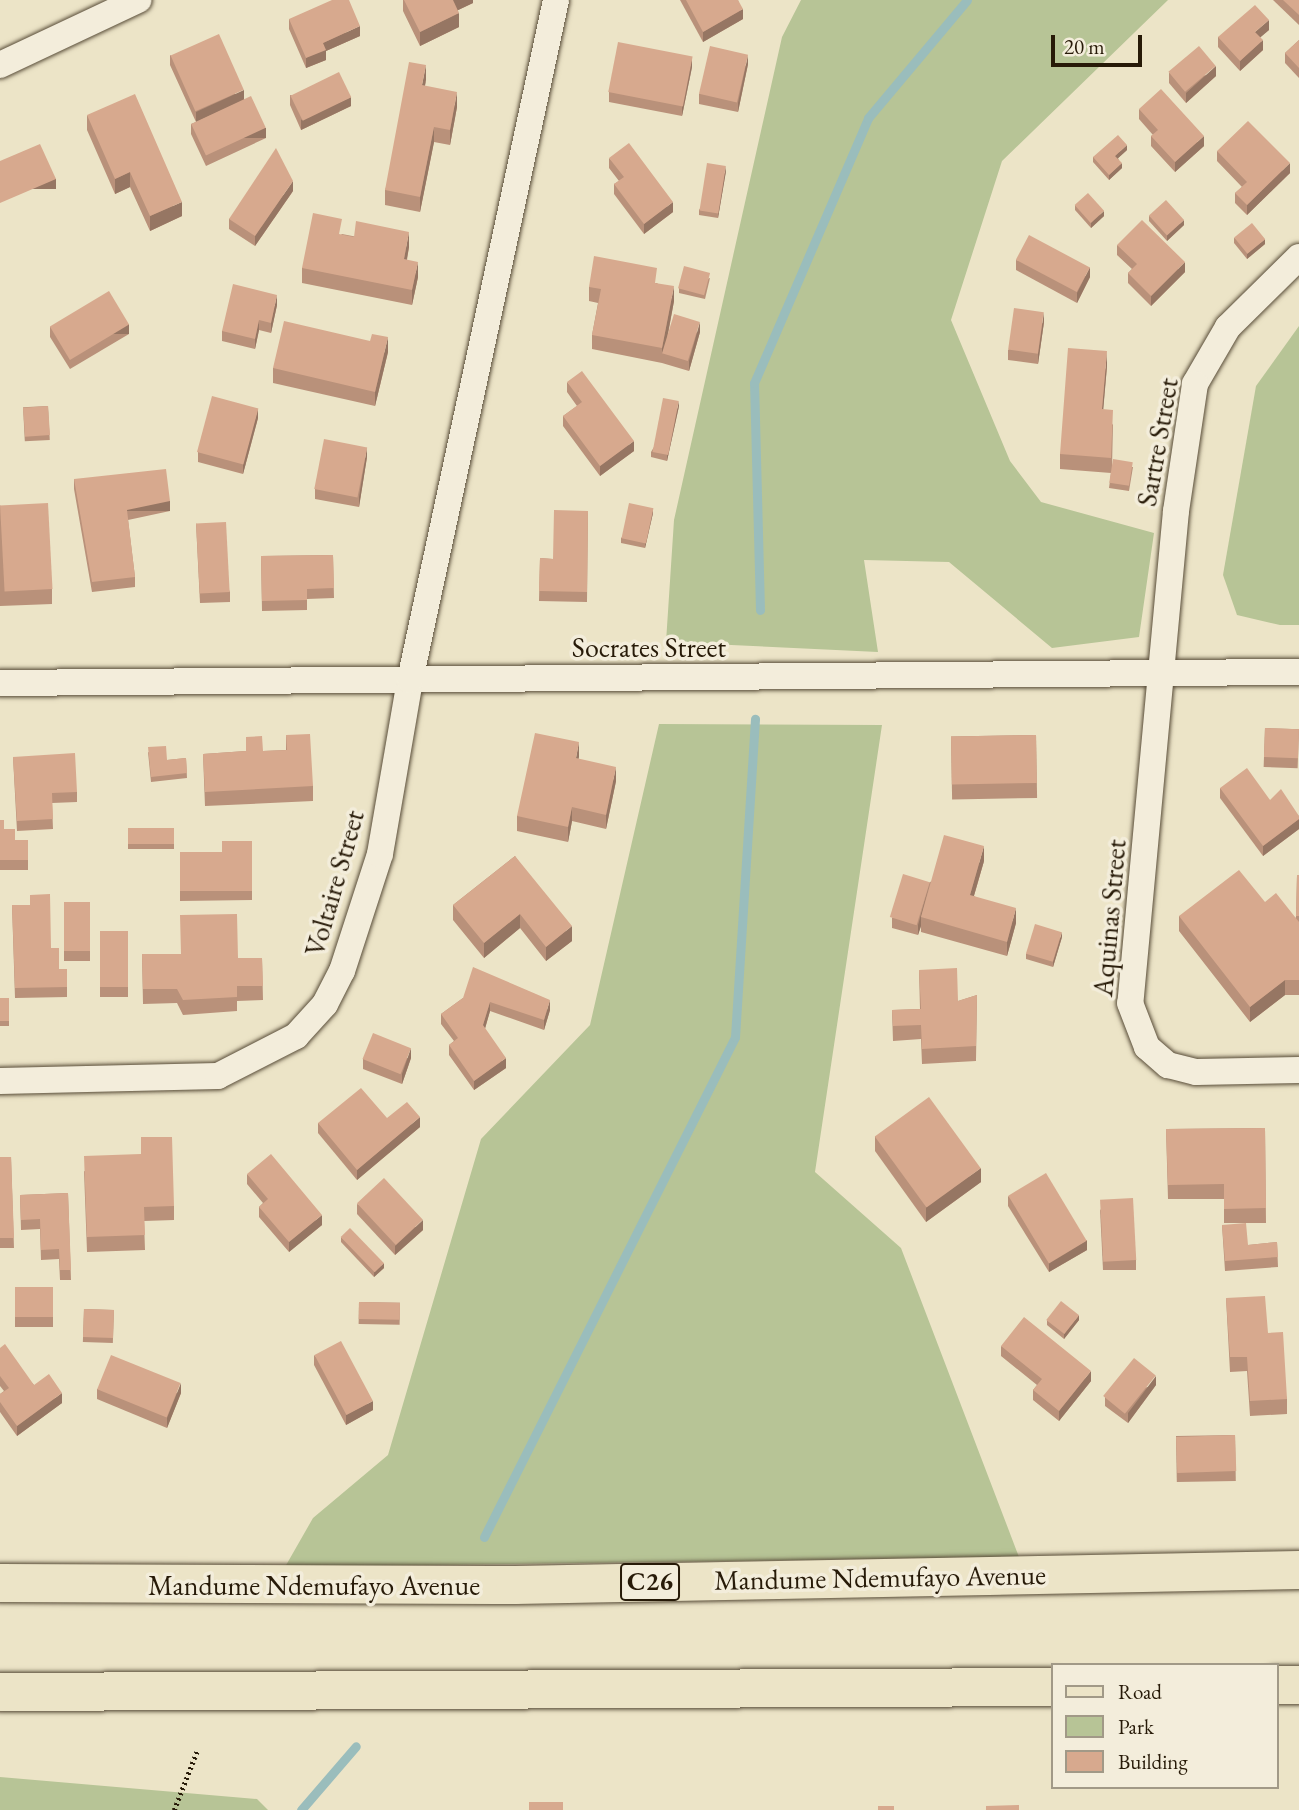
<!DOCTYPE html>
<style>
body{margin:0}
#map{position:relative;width:1299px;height:1810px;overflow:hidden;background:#ece4c7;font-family:"EB Garamond",serif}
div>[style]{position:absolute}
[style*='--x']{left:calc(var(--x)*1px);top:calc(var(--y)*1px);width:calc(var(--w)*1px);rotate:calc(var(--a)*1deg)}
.green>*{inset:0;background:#b7c496}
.stream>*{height:9px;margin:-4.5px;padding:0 4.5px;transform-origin:4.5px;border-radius:4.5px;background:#9abdbc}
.path>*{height:4.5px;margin-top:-2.25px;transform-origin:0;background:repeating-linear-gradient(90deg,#271a08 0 2px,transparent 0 5.5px)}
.roads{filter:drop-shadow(0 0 2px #584c38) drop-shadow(0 0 2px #584c38)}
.minor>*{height:26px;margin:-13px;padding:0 13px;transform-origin:13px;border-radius:13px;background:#f3eddb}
.primary>*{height:38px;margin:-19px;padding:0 19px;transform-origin:19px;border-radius:19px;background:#ece4c7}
.wall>*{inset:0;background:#b9917a;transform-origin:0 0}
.shaded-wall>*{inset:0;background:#967663;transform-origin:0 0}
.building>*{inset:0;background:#d7a98e;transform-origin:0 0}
span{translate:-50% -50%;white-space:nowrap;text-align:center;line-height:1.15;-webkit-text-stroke:7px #f3eddb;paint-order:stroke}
.shield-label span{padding:2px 5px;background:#f3eddb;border:2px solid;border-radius:5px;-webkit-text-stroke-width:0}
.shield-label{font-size:26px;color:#271a08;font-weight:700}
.street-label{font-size:28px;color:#271a08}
.legend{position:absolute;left:1051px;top:1663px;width:228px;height:126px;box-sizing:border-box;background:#f3eddb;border:2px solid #a19987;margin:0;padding:9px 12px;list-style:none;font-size:21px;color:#271a08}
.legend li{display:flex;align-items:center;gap:14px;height:35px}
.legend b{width:35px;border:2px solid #a19987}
.scale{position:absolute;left:1051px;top:35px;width:91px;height:32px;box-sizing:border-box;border:4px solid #271a08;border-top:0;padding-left:9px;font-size:21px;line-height:24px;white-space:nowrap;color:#271a08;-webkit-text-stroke:5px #f3eddb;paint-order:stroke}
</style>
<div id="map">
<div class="green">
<div style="clip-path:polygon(801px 0,1168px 0,1002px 161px,951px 320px,1010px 461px,1041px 502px,1154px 533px,1139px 637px,1052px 648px,949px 562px,864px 560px,878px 652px,666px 642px,674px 520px,782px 37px)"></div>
<div style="clip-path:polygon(1299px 326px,1299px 625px,1280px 625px,1237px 615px,1223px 575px,1256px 386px)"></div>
<div style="clip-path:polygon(659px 724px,882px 725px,815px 1172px,901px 1248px,1019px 1557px,285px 1567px,313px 1518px,388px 1455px,481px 1139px,590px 1025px)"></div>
<div style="clip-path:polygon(0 1777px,257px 1799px,268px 1810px,0 1810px)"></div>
</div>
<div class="stream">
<div style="--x:760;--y:610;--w:227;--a:-91.5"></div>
<div style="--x:754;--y:383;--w:288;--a:-66.7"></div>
<div style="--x:868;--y:118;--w:154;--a:-50"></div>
<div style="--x:484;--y:1537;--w:559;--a:-63.34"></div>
<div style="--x:735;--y:1037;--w:319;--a:-86.4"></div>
<div style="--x:301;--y:1810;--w:84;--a:-49.3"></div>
</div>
<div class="path">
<div style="--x:174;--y:1810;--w:63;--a:-68.7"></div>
</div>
<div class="roads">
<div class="minor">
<div style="--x:0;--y:65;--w:153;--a:-25.2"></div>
<div style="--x:1299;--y:257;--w:100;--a:135.4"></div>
<div style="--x:1228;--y:327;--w:66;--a:120.1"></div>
<div style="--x:1195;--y:384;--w:128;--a:98.5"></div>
<div style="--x:1176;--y:511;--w:494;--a:95.3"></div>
<div style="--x:1130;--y:1003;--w:47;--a:68.9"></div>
<div style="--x:1147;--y:1047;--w:28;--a:41"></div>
<div style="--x:1168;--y:1065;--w:29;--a:14"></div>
<div style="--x:1196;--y:1072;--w:103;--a:-1.1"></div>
<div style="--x:0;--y:683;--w:1299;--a:-0.49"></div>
<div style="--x:0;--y:1081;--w:218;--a:-1.3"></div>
<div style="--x:218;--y:1076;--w:88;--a:-27.1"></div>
<div style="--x:296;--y:1036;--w:43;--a:-47.8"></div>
<div style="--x:325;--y:1004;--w:37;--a:-63"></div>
<div style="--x:342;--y:971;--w:123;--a:-72"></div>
<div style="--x:380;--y:854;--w:177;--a:-80.2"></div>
<div style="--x:410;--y:680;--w:695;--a:-77.88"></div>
</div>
<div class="primary">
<div style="--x:0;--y:1583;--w:515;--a:0.22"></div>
<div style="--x:515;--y:1585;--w:784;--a:-1.1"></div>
<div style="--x:1276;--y:1685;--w:23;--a:0"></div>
<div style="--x:0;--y:1692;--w:1052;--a:-0.27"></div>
</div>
</div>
<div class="wall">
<div style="clip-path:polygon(403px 0,473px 0,473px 3px,458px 10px,459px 27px,420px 46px,403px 11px)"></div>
<div style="clip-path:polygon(680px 0,738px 0,743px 19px,703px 42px)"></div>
<div style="clip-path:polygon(1273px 0,1299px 0,1299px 25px)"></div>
<div style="clip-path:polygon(289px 19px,360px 36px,326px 51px,326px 60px,306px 68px,289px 29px)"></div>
<div style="clip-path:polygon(1269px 30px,1260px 37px,1263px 50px,1240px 71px,1218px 47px,1218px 37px)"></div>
<div style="clip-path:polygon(1299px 40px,1299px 78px,1285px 63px,1285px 53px)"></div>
<div style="clip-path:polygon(170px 55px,244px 99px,266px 138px,206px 166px,191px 134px,191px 124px,196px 122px,170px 65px)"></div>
<div style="clip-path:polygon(748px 64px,738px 112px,699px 104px,699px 94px)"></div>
<div style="clip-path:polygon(692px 67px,682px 116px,609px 102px,609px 92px)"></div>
<div style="clip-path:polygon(1169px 73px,1216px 76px,1186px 103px,1169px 83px)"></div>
<div style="clip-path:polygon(426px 80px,425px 86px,457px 107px,450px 145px,434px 142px,420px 212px,385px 205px,385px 190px)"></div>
<div style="clip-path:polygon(290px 95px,351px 106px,301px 130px,290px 105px)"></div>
<div style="clip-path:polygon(1139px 109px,1204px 146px,1175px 172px,1151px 146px,1151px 136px,1153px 135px,1139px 119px)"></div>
<div style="clip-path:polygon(87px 115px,182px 216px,150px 231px,130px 187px,115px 194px,87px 130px)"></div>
<div style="clip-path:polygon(1127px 150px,1118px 158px,1122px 168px,1109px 180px,1093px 162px,1093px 157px)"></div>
<div style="clip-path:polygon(1217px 151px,1290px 173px,1247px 215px,1235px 203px,1235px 193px,1242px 187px,1217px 161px)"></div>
<div style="clip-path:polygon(609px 158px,673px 212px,644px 234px,614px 194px,614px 184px,619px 181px,609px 168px)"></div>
<div style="clip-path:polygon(726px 171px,718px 218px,699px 215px,699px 210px)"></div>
<div style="clip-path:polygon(293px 191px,255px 246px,229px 229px,229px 219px)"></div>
<div style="clip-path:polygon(1075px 205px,1104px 216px,1091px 228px,1075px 210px)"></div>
<div style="clip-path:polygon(1149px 216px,1184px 225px,1167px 241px,1149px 221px)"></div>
<div style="clip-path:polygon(342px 234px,409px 247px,407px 260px,418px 277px,412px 305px,302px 283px,302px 268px)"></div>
<div style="clip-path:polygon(1234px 238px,1265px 244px,1247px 259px,1234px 243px)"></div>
<div style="clip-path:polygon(1117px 245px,1185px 272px,1151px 306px,1128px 283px,1128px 273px,1132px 269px,1117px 255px)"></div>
<div style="clip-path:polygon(1016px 260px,1090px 277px,1077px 303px,1016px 270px)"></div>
<div style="clip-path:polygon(710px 278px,705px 299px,679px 293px,679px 288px)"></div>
<div style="clip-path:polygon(657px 283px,674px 301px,668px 335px,700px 332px,689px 371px,662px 363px,592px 349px,592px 335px,598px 303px,589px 301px,589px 287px)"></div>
<div style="clip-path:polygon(277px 305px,271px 333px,259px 330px,255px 349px,222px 341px,222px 331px)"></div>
<div style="clip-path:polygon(1044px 322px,1038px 364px,1008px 360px,1008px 350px)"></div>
<div style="clip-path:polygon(50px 327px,129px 334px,70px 369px,50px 337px)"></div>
<div style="clip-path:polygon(388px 352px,375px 406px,273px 383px,273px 368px)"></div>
<div style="clip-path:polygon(1107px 366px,1103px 410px,1113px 425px,1112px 467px,1133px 467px,1129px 491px,1109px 488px,1111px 473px,1060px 469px,1060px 454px)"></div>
<div style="clip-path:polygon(567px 382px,634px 451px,600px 476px,563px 426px,563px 416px,577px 406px,567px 392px)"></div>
<div style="left:48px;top:406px;width:34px;height:25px;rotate:87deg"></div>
<div style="clip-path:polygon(679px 406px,667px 461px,651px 457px,651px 452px)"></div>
<div style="clip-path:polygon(258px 418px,243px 474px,198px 462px,198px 452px)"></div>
<div style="clip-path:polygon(367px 457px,359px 507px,315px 499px,315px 489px)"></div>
<div style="clip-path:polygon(74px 479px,170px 511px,128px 520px,135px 577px,135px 587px,92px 592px,74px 489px)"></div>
<div style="clip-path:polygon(0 505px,52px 589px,52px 604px,0 606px)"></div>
<div style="clip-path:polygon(588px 511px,587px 602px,539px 601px,540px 558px,553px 559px)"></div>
<div style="clip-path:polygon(653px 513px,645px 548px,621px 543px,621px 538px)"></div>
<div style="clip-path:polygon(196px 523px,230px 592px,230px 602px,200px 603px)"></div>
<div style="clip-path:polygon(333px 555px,334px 598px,307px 599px,307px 610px,262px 611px,261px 556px)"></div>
<div style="left:1265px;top:728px;width:34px;height:39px;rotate:2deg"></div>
<div style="clip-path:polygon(286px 735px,313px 786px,313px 801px,205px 806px,203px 754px,246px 751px,246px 737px,263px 751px,286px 750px)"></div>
<div style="left:1036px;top:735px;width:63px;height:85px;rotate:89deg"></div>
<div style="clip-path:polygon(148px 752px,167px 760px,186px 758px,187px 778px,151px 782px)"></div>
<div style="clip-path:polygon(13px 757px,77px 792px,77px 802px,52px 803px,53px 829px,17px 831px)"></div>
<div style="clip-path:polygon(579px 759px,616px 781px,606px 829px,572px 821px,568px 842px,517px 831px,517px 816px)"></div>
<div style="clip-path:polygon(1220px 788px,1270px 800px,1299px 816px,1299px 829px,1263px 856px,1220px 798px)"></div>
<div style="clip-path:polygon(0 820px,4px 829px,15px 840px,28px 840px,28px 870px,0 870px)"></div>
<div style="left:174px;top:828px;width:21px;height:46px;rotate:90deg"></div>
<div style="clip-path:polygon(252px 841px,252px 900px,180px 901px,180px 852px,222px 852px)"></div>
<div style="clip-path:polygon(515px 856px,572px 941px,546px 961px,520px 928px,484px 958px,453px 920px,453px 905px)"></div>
<div style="clip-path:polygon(984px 861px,974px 896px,1016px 923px,1007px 956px,921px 932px,921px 926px,918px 935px,892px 928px,892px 918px,930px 882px)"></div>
<div style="clip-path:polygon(1297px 875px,1299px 875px,1299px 995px,1285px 995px,1250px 1022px,1179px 931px,1179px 916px,1265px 902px,1296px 918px)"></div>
<div style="left:64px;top:902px;width:26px;height:59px"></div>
<div style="clip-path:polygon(12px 905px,51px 948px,59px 969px,67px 969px,67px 997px,15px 998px)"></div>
<div style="left:100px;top:931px;width:28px;height:66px"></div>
<div style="clip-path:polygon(1062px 937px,1053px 967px,1026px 959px,1026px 954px)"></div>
<div style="clip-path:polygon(142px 954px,238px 958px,262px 958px,263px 1000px,237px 1001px,237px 1011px,183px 1015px,177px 1003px,143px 1004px)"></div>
<div style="clip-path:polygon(919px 970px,958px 1001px,977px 995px,976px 1061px,922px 1064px,921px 1039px,893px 1041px,892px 1010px,920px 1009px)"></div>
<div style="left:0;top:998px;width:9px;height:28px"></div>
<div style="clip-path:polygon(463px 998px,550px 1010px,544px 1030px,490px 1011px,485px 1029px,506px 1068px,474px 1090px,449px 1055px,449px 1045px,454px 1041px,441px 1024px,441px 1014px)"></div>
<div style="clip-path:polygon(411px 1058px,402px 1084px,363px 1069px,363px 1059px)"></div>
<div style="clip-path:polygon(387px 1118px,420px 1127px,357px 1180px,318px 1133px,318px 1123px)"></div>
<div style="clip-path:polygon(1265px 1128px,1266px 1223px,1224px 1223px,1224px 1199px,1168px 1199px,1166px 1129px)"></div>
<div style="clip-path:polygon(875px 1136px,981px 1182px,926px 1222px,875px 1151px)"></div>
<div style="clip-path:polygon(0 1157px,11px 1157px,14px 1248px,0 1248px)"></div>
<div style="clip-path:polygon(84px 1171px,174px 1206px,174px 1220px,144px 1221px,145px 1250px,87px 1252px)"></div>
<div style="clip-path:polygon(247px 1174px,322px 1225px,289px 1252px,259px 1217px,259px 1207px,263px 1203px,247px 1184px)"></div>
<div style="clip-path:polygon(68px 1193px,71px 1280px,60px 1280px,59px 1259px,41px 1260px,40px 1229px,21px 1230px,20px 1195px)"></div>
<div style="clip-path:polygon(1008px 1196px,1087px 1250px,1049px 1272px,1008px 1206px)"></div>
<div style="clip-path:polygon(357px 1204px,423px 1230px,395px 1255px,357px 1214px)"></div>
<div style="clip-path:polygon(1100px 1209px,1136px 1260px,1136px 1270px,1103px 1270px)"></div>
<div style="clip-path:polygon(1222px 1225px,1248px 1245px,1277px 1242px,1278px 1267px,1225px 1271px)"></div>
<div style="clip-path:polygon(341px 1237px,384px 1268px,374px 1277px,341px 1242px)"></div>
<div style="left:15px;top:1287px;width:38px;height:40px"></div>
<div style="clip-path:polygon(1226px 1298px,1268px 1333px,1287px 1399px,1287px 1414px,1250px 1416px,1247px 1371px,1230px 1372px)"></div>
<div style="left:359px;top:1302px;width:41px;height:22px;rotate:1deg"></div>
<div style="left:84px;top:1309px;width:30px;height:33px;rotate:2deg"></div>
<div style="clip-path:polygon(1047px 1320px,1079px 1320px,1064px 1339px,1047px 1325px)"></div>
<div style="clip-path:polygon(1001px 1346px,1091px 1381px,1059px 1421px,1033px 1400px,1033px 1390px,1037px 1385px,1001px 1356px)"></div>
<div style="clip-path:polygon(0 1348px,34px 1385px,62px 1403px,17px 1436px,0 1412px,0 1394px,4px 1391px,0 1386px)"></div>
<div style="clip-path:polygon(314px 1355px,373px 1410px,346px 1425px,314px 1365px)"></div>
<div style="clip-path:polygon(1156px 1385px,1128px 1423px,1105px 1406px,1105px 1397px)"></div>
<div style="clip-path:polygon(97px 1389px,181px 1393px,167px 1428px,97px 1399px)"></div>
<div style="left:1235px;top:1435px;width:46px;height:59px;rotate:89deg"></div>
</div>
<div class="shaded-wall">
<div style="clip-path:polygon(452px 0,473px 0,473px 3px,452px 13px)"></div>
<div style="clip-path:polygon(743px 9px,743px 19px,703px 42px,703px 32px)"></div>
<div style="clip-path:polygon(459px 13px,459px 27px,420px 46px,420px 32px)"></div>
<div style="clip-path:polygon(1269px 20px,1269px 30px,1255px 42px,1255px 32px)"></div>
<div style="clip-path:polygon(360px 26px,360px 36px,326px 51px,326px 60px,306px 68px,306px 58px,323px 43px)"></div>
<div style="clip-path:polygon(1263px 40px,1263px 50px,1240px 71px,1240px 61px)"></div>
<div style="clip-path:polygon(748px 55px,748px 64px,738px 112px,738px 103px)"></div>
<div style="clip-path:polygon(692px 57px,692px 67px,682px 116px,682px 106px)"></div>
<div style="clip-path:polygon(426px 65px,426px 80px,422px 100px,422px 85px)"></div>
<div style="clip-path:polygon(1216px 66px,1216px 76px,1186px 103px,1186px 93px)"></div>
<div style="clip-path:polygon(244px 90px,244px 100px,196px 122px,196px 112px)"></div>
<div style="clip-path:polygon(457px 92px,457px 107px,450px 145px,450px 130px)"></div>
<div style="clip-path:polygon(351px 97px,351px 106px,301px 130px,301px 120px)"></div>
<div style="clip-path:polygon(434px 127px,434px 142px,420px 212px,420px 197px)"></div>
<div style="left:266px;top:128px;width:10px;height:66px;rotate:90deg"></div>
<div style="clip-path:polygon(1204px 136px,1204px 146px,1175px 172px,1175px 162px)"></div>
<div style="clip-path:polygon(1127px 145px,1127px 150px,1115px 161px,1115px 156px)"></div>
<div style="clip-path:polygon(1122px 163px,1122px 168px,1109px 180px,1109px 175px)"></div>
<div style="clip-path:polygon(1290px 163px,1290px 173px,1247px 215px,1247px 205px)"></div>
<div style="clip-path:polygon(726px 166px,726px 171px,718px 218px,718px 213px)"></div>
<div style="clip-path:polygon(130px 172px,130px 187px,115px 194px,115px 179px)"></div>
<div style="left:56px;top:179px;width:10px;height:61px;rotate:90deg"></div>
<div style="clip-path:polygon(293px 181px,293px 191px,255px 246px,255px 236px)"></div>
<div style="clip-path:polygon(182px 202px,182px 216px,150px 231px,150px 216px)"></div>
<div style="clip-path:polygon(673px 202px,673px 212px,644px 234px,644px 224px)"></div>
<div style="clip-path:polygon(1104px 211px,1104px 216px,1091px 228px,1091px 223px)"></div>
<div style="clip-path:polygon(1184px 220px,1184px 225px,1167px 241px,1167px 235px)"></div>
<div style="clip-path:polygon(409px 232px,409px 247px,404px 274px,404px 259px)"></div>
<div style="clip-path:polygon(1265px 239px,1265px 244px,1247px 259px,1247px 254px)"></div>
<div style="clip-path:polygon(418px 262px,418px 277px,412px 305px,412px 290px)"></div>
<div style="clip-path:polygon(1185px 262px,1185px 272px,1151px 306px,1151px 296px)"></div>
<div style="clip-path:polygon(1090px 267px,1090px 277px,1077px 303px,1077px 293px)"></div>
<div style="clip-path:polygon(674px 286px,674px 301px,664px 353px,662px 353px,662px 363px,662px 348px)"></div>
<div style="clip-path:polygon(277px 295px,277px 305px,271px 333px,271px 323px)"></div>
<div style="clip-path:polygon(1044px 312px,1044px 322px,1038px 364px,1038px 354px)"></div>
<div style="clip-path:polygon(259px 320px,259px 330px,255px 349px,255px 339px)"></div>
<div style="clip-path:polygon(700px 322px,700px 332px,689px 371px,689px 361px)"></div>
<div style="left:129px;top:324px;width:10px;height:69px;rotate:90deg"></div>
<div style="clip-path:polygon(388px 337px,388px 352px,375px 406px,375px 392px)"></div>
<div style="clip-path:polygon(1107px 351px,1107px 366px,1102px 424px,1102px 409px)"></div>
<div style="clip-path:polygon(679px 401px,679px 406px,667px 461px,667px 456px)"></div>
<div style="clip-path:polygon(258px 408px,258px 418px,243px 474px,243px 464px)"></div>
<div style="clip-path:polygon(634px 441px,634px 451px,600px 476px,600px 466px)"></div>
<div style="clip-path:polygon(367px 447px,367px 457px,359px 507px,359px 497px)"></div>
<div style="left:170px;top:501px;width:10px;height:44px;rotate:90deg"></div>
<div style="clip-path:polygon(653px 508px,653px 513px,645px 548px,645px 543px)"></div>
<div style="clip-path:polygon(579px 742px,579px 757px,576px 773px,576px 758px)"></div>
<div style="clip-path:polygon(616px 767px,616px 781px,606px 829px,606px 815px)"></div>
<div style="clip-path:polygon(572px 807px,572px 821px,568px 842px,568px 827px)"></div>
<div style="clip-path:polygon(1299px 819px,1299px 829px,1263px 856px,1263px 846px)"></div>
<div style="clip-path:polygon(984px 846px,984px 861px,970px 909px,970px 895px)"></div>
<div style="clip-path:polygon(930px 882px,921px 917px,921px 926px,918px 935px,918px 925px)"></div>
<div style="clip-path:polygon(1016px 908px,1016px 923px,1007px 956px,1007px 942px)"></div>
<div style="clip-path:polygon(520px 914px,520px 928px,484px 958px,484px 943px)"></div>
<div style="clip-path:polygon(572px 926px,572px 941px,546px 961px,546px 947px)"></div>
<div style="clip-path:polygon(1062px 932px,1062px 937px,1053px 967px,1053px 962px)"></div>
<div style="clip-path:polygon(1285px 980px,1285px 995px,1250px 1022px,1250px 1007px)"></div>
<div style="clip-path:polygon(550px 1000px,550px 1010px,544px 1030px,544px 1020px)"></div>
<div style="clip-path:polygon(490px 1002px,490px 1011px,483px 1035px,483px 1025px)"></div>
<div style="clip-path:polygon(411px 1048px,411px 1058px,402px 1084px,402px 1074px)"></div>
<div style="clip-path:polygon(506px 1058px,506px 1068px,474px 1090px,474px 1081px)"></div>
<div style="clip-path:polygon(420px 1117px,420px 1127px,357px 1180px,357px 1170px)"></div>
<div style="clip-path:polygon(981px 1168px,981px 1182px,926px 1222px,926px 1207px)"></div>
<div style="clip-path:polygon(322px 1215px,322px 1225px,289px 1252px,289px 1242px)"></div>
<div style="clip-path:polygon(423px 1220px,423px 1230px,395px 1255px,395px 1246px)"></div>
<div style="clip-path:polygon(1087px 1240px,1087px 1250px,1049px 1272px,1049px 1262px)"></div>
<div style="clip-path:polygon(384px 1263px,384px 1268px,374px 1277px,374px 1272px)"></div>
<div style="clip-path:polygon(1079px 1315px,1079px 1320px,1064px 1339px,1064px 1334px)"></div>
<div style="clip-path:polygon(1091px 1371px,1091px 1381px,1059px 1421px,1059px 1411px)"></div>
<div style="clip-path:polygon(1156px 1376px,1156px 1385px,1128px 1423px,1128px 1413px)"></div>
<div style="clip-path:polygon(181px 1383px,181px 1393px,167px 1428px,167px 1418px)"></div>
<div style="clip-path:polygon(62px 1393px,62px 1403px,17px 1436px,17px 1426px)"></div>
<div style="clip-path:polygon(373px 1401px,373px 1410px,346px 1425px,346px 1415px)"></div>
</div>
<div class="building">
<div style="clip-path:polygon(332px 0,349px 0,360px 26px,323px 43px,326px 50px,306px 58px,289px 19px)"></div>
<div style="clip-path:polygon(404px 0,453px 0,459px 13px,420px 32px)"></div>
<div style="clip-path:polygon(686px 0,738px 0,743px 9px,703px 32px)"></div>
<div style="clip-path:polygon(1283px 0,1299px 0,1299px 15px)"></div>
<div style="clip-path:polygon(1255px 5px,1269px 20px,1255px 32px,1263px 40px,1240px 61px,1218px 37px)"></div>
<div style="left:219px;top:34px;width:61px;height:53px;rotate:66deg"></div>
<div style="clip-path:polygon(1299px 40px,1299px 68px,1285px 53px)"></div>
<div style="left:618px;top:42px;width:76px;height:51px;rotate:11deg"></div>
<div style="left:710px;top:46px;width:39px;height:49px;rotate:13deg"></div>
<div style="left:1199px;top:46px;width:26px;height:40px;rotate:50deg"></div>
<div style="clip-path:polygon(409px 62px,426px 65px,422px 85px,457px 92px,450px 130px,434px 127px,420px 197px,385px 190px)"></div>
<div style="left:339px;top:72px;width:28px;height:54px;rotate:64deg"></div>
<div style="clip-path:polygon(1161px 89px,1204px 136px,1175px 162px,1151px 136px,1158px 130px,1139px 109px)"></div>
<div style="clip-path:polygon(135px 94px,182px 202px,150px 216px,130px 172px,115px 179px,87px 115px)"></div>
<div style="left:251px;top:96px;width:35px;height:66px;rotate:65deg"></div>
<div style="clip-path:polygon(1248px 121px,1290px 163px,1247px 205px,1235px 193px,1247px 182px,1217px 151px)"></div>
<div style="clip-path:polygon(1118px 135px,1127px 145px,1115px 156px,1122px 163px,1109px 175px,1093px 157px)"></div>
<div style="clip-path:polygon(629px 143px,673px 202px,644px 224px,614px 184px,624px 177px,609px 158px)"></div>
<div style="clip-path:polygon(40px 144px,56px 179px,0 203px,0 161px)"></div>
<div style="clip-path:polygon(276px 148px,293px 181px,255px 236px,229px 219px)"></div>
<div style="left:707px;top:163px;width:19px;height:48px;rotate:9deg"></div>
<div style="left:1088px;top:193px;width:24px;height:18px;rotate:48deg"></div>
<div style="left:1166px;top:200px;width:27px;height:23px;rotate:48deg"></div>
<div style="clip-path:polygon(313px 213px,342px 219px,339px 234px,354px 237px,356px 221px,409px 232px,404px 259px,418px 262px,412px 290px,302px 268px)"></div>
<div style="clip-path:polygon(1142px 220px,1185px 262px,1151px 296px,1128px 273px,1137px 264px,1117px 245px)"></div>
<div style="left:1252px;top:223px;width:21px;height:23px;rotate:51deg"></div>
<div style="left:1029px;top:235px;width:69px;height:28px;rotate:28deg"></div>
<div style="clip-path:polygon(594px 256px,657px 268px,655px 283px,674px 286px,662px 348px,592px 335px,601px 289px,589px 287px)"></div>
<div style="left:684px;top:266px;width:27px;height:23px;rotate:15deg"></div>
<div style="clip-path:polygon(233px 284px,277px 295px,271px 323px,259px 320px,255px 339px,222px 331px)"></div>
<div style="left:109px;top:291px;width:39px;height:69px;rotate:59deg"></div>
<div style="left:1014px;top:308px;width:30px;height:42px;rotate:8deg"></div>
<div style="left:674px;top:314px;width:27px;height:41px;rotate:17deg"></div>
<div style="clip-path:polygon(284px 321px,370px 341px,372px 334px,388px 337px,375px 392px,273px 368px)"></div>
<div style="clip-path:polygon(1068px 348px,1107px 351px,1102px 409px,1113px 410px,1111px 458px,1060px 454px)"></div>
<div style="clip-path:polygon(582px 371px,634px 441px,600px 466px,563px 416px,582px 402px,567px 382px)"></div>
<div style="left:212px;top:396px;width:48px;height:58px;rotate:15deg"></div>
<div style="left:663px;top:398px;width:16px;height:55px;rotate:11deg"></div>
<div style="left:48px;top:406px;width:29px;height:25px;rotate:86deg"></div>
<div style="left:324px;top:439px;width:44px;height:51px;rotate:11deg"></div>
<div style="left:1113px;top:459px;width:20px;height:24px;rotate:9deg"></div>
<div style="clip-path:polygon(166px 469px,170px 501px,127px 510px,135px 577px,92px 582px,74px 479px)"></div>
<div style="left:48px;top:503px;width:86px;height:48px;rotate:87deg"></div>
<div style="left:629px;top:503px;width:25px;height:36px;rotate:12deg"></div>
<div style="clip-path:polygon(554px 510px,588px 511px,587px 592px,539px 591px,540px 558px,553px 559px)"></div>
<div style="left:226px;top:522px;width:70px;height:30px;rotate:87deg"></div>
<div style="clip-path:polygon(333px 555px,334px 588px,307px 589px,307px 600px,262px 601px,261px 556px)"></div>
<div style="left:1265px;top:728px;width:34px;height:29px;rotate:2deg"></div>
<div style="clip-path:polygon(535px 733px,579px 742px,576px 758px,616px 767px,606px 815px,572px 807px,568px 827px,517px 816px)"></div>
<div style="clip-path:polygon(310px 734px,313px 786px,205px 792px,203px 754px,246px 751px,246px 737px,262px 736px,263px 751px,287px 750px,286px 735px)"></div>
<div style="left:1036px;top:735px;width:48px;height:85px;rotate:89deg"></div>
<div style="clip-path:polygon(166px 746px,167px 760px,186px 758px,187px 773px,151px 777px,148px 747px)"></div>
<div style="clip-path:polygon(75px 753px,77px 792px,52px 793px,53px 819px,17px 821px,13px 757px)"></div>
<div style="clip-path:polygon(1247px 768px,1270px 800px,1281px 789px,1299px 816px,1299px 819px,1263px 846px,1220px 788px)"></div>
<div style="clip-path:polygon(0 820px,4px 820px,4px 829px,15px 829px,15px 840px,28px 840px,28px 860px,0 860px)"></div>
<div style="left:174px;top:828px;width:16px;height:46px;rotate:90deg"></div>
<div style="clip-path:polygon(944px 835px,984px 846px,970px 895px,1016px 908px,1007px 942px,921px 917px)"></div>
<div style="clip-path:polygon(222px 841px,252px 841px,252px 891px,180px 891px,180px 852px,222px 852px)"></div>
<div style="clip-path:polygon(515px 856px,572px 926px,546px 947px,520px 914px,484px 943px,453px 905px)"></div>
<div style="clip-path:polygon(1239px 870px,1265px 902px,1276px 893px,1299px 922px,1299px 980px,1285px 980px,1250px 1007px,1179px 916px)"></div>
<div style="left:903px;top:874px;width:28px;height:45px;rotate:17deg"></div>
<div style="clip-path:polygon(1297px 875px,1299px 875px,1299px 916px,1296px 916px)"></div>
<div style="clip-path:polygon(50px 894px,51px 948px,59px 948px,59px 969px,67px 969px,67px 987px,15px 988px,12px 905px,30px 905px,30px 895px)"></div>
<div style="left:64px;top:902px;width:26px;height:49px"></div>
<div style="clip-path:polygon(237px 914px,238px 958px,262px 958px,263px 986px,237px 986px,237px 997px,183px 1000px,177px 989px,143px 989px,142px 954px,181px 954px,180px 915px)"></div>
<div style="left:1035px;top:924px;width:28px;height:31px;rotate:17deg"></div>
<div style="left:100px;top:931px;width:28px;height:56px"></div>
<div style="clip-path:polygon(473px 967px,550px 1000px,544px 1020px,490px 1002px,483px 1025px,506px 1058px,474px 1081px,449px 1045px,458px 1038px,441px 1014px,463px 998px)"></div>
<div style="clip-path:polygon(957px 968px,958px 1001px,977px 995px,976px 1046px,922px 1049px,921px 1025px,893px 1026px,892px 1010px,921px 1009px,919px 970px)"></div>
<div style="left:0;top:998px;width:9px;height:23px"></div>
<div style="left:373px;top:1033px;width:41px;height:28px;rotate:22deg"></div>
<div style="clip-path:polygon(361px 1088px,387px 1118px,407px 1102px,420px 1117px,357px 1170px,318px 1123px)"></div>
<div style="left:929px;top:1097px;width:88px;height:67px;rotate:54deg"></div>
<div style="clip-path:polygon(1265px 1128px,1266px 1208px,1224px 1209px,1224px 1184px,1168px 1185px,1166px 1129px)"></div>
<div style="clip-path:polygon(141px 1137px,172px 1137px,174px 1206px,144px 1207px,145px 1235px,87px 1237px,84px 1156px,141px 1154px)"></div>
<div style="clip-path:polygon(271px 1154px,322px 1215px,289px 1242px,259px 1207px,268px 1199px,247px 1174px)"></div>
<div style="clip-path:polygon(0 1157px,11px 1157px,14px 1238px,0 1238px)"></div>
<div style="left:1046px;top:1173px;width:79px;height:44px;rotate:59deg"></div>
<div style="left:384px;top:1178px;width:57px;height:37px;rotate:47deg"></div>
<div style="clip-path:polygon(68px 1193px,71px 1270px,60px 1270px,59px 1249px,41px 1250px,40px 1219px,21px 1220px,20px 1195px)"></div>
<div style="left:1133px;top:1198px;width:62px;height:33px;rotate:87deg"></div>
<div style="clip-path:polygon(1246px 1223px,1248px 1245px,1277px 1242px,1278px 1257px,1225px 1261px,1222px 1225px)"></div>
<div style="left:350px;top:1228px;width:49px;height:13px;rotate:46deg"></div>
<div style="left:15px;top:1287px;width:38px;height:30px"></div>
<div style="clip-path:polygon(1265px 1296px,1268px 1333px,1283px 1332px,1287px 1399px,1250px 1401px,1247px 1357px,1230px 1357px,1226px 1298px)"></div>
<div style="left:1061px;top:1301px;width:23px;height:24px;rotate:38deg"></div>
<div style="left:359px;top:1302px;width:41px;height:17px;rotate:1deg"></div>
<div style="left:84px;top:1309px;width:30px;height:28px;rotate:2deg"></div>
<div style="clip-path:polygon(1024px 1317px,1091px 1371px,1059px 1411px,1033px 1390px,1042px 1379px,1001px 1346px)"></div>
<div style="left:341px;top:1341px;width:68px;height:30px;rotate:62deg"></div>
<div style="clip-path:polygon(5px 1344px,34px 1385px,49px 1374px,62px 1393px,17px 1426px,0 1402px,0 1394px,9px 1388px,0 1376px,0 1348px)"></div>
<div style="left:111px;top:1355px;width:75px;height:37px;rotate:22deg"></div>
<div style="left:1134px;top:1358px;width:28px;height:49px;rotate:39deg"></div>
<div style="left:1235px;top:1435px;width:36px;height:59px;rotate:88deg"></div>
<div style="left:563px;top:1802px;width:8px;height:34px;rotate:90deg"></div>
<div style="clip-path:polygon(1019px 1805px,1019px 1810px,986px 1810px,986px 1806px)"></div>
<div style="left:878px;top:1806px;width:16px;height:4px"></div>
</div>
<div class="shield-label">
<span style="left:650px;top:1582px">C26</span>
</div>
<div class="street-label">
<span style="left:1157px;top:442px;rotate:-80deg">Sartre Street</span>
<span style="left:649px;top:647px">Socrates Street</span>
<span style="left:334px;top:883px;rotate:-74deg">Voltaire Street</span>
<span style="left:1109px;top:918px;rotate:-85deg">Aquinas Street</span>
<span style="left:880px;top:1577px;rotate:-1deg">Mandume Ndemufayo Avenue</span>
<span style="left:314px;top:1585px">Mandume Ndemufayo Avenue</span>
</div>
<ul class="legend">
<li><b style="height:9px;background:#ece4c7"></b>Road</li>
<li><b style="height:19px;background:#b7c496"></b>Park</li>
<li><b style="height:19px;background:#d7a98e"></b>Building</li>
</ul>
<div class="scale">20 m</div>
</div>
